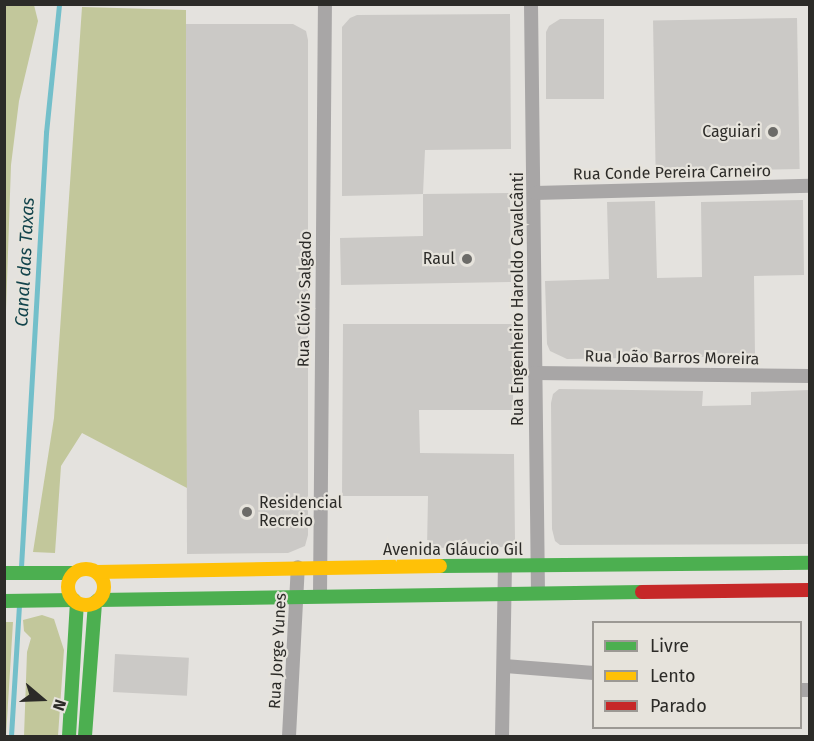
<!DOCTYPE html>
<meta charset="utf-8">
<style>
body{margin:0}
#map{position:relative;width:814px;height:741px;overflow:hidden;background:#e4e2de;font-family:"Fira Sans",sans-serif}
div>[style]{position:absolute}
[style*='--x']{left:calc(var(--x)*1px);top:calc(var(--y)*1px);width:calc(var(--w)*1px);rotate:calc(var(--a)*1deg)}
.forest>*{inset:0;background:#c2c79b}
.stream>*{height:4.5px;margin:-2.25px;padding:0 2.25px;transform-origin:2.25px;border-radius:2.25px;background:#73bfca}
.building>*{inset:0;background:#cbc9c6;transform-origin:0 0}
.street>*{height:14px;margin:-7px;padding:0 7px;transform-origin:7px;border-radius:7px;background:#a8a6a6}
.fast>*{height:14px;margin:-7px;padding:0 7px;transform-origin:7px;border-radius:7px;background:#4caf50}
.slow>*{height:14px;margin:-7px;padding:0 7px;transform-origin:7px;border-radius:7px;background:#ffc107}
.slow>.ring{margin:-7px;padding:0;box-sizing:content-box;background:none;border:14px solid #ffc107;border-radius:50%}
.jam>*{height:14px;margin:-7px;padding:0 7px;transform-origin:7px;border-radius:7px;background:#c62828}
.dots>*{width:16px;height:16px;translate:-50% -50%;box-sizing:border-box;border:3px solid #e6e3dc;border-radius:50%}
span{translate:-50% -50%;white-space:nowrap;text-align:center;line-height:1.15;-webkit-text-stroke:4.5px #e6e3dc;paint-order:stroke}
.poi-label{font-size:16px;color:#2c2b28}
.right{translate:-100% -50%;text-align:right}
.left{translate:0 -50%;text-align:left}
.street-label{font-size:16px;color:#2c2b28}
.water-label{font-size:18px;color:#13444c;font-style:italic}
.frame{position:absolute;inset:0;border:6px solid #2c2b28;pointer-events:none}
.legend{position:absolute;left:592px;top:621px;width:210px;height:108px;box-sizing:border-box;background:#e6e3dc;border:2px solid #9c9994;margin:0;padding:8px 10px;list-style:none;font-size:18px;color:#2c2b28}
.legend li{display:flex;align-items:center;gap:12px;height:30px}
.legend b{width:30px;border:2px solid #9c9994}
.north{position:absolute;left:12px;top:669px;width:60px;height:60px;-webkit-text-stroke:4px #e6e3dc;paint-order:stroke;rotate:109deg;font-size:16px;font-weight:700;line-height:24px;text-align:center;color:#2c2b28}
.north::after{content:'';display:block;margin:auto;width:21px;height:27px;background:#2c2b28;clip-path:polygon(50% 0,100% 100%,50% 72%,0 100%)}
</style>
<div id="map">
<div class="forest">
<div style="clip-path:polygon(5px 4px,34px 5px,38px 21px,19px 101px,11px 165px,5px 340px)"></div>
<div style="clip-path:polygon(82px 7px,186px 10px,187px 488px,82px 433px,61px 466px,55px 553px,33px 552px,54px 418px)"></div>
<div style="clip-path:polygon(42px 615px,54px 619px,64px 650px,58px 736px,24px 736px,27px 652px,31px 638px,24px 631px,23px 620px)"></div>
<div style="clip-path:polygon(5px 622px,13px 622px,6px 736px,4px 736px)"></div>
</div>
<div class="stream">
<div style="--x:21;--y:567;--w:435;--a:-86.7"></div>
<div style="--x:46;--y:133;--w:130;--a:-84.2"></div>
<div style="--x:11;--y:736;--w:130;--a:-86.5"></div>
</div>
<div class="building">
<div style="clip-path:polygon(510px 14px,511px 149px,425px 150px,423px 194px,342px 196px,342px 27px,350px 18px,357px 15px)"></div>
<div style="left:797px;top:18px;width:151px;height:144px;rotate:89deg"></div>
<div style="clip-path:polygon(560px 19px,604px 19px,604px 99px,546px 99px,546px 32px,549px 26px)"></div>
<div style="clip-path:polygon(186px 24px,293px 24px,306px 31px,308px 40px,308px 535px,305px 546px,288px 553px,187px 554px)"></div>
<div style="clip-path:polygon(510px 193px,511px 282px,341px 285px,340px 238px,423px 236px,423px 194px)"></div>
<div style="clip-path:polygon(803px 200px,804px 275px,754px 276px,755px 356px,567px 359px,550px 351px,547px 344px,545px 281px,609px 279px,607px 202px,655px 201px,657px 278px,702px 277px,701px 202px)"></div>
<div style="clip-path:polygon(343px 324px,513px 324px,513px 410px,419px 410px,420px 453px,514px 454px,515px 540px,512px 547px,427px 548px,428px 496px,342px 496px)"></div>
<div style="clip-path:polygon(559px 389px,703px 391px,702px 406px,751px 405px,751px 392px,810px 390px,810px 544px,560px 545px,555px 541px,552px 529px,551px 403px,553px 394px)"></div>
<div style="left:115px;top:654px;width:74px;height:38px;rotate:3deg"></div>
</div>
<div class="street">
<div style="--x:531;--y:4;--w:589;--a:89.32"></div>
<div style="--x:535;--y:193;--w:275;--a:-1.5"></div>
<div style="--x:534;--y:373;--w:276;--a:0.6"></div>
<div style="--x:320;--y:595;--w:591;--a:-89.52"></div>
<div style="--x:504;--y:666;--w:90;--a:4.4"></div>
<div style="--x:800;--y:690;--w:10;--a:0"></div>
<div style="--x:289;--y:736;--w:169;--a:-87"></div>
<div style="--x:502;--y:736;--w:170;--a:-89"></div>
</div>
<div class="fast">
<div style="--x:440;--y:566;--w:370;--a:-0.5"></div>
<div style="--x:4;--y:573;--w:70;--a:0"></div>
<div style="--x:98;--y:600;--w:544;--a:-0.84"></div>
<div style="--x:4;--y:601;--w:70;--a:-0.8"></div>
<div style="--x:69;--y:736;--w:133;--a:-86.6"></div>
<div style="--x:85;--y:736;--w:134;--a:-85.7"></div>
</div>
<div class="slow">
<div class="ring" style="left:68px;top:569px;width:22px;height:22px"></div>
<div style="--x:97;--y:572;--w:343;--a:-1"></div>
</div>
<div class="jam">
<div style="--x:642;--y:592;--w:168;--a:-0.7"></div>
</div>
<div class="dots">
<div style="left:773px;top:132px;background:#6c6b68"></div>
<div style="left:467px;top:259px;background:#6c6b68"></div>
<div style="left:247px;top:512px;background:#6c6b68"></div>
</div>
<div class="poi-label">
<span class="right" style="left:761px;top:132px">Caguiari</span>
<span class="right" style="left:455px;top:259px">Raul</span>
<span class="left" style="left:259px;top:512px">Residencial<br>Recreio</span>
</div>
<div class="street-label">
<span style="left:672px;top:173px;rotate:-1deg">Rua Conde Pereira Carneiro</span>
<span style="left:305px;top:299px;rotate:-89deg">Rua Clóvis Salgado</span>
<span style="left:518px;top:299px;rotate:-90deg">Rua Engenheiro Haroldo Cavalcânti</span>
<span style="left:672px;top:358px;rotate:1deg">Rua João Barros Moreira</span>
<span style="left:453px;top:550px">Avenida Gláucio Gil</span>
<span style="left:278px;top:651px;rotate:-87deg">Rua Jorge Yunes</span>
</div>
<div class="water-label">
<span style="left:25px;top:262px;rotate:-87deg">Canal das Taxas</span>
</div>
<div class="frame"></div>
<ul class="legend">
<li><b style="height:8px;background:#4caf50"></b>Livre</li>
<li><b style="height:8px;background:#ffc107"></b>Lento</li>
<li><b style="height:8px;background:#c62828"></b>Parado</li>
</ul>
<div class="north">N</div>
</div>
